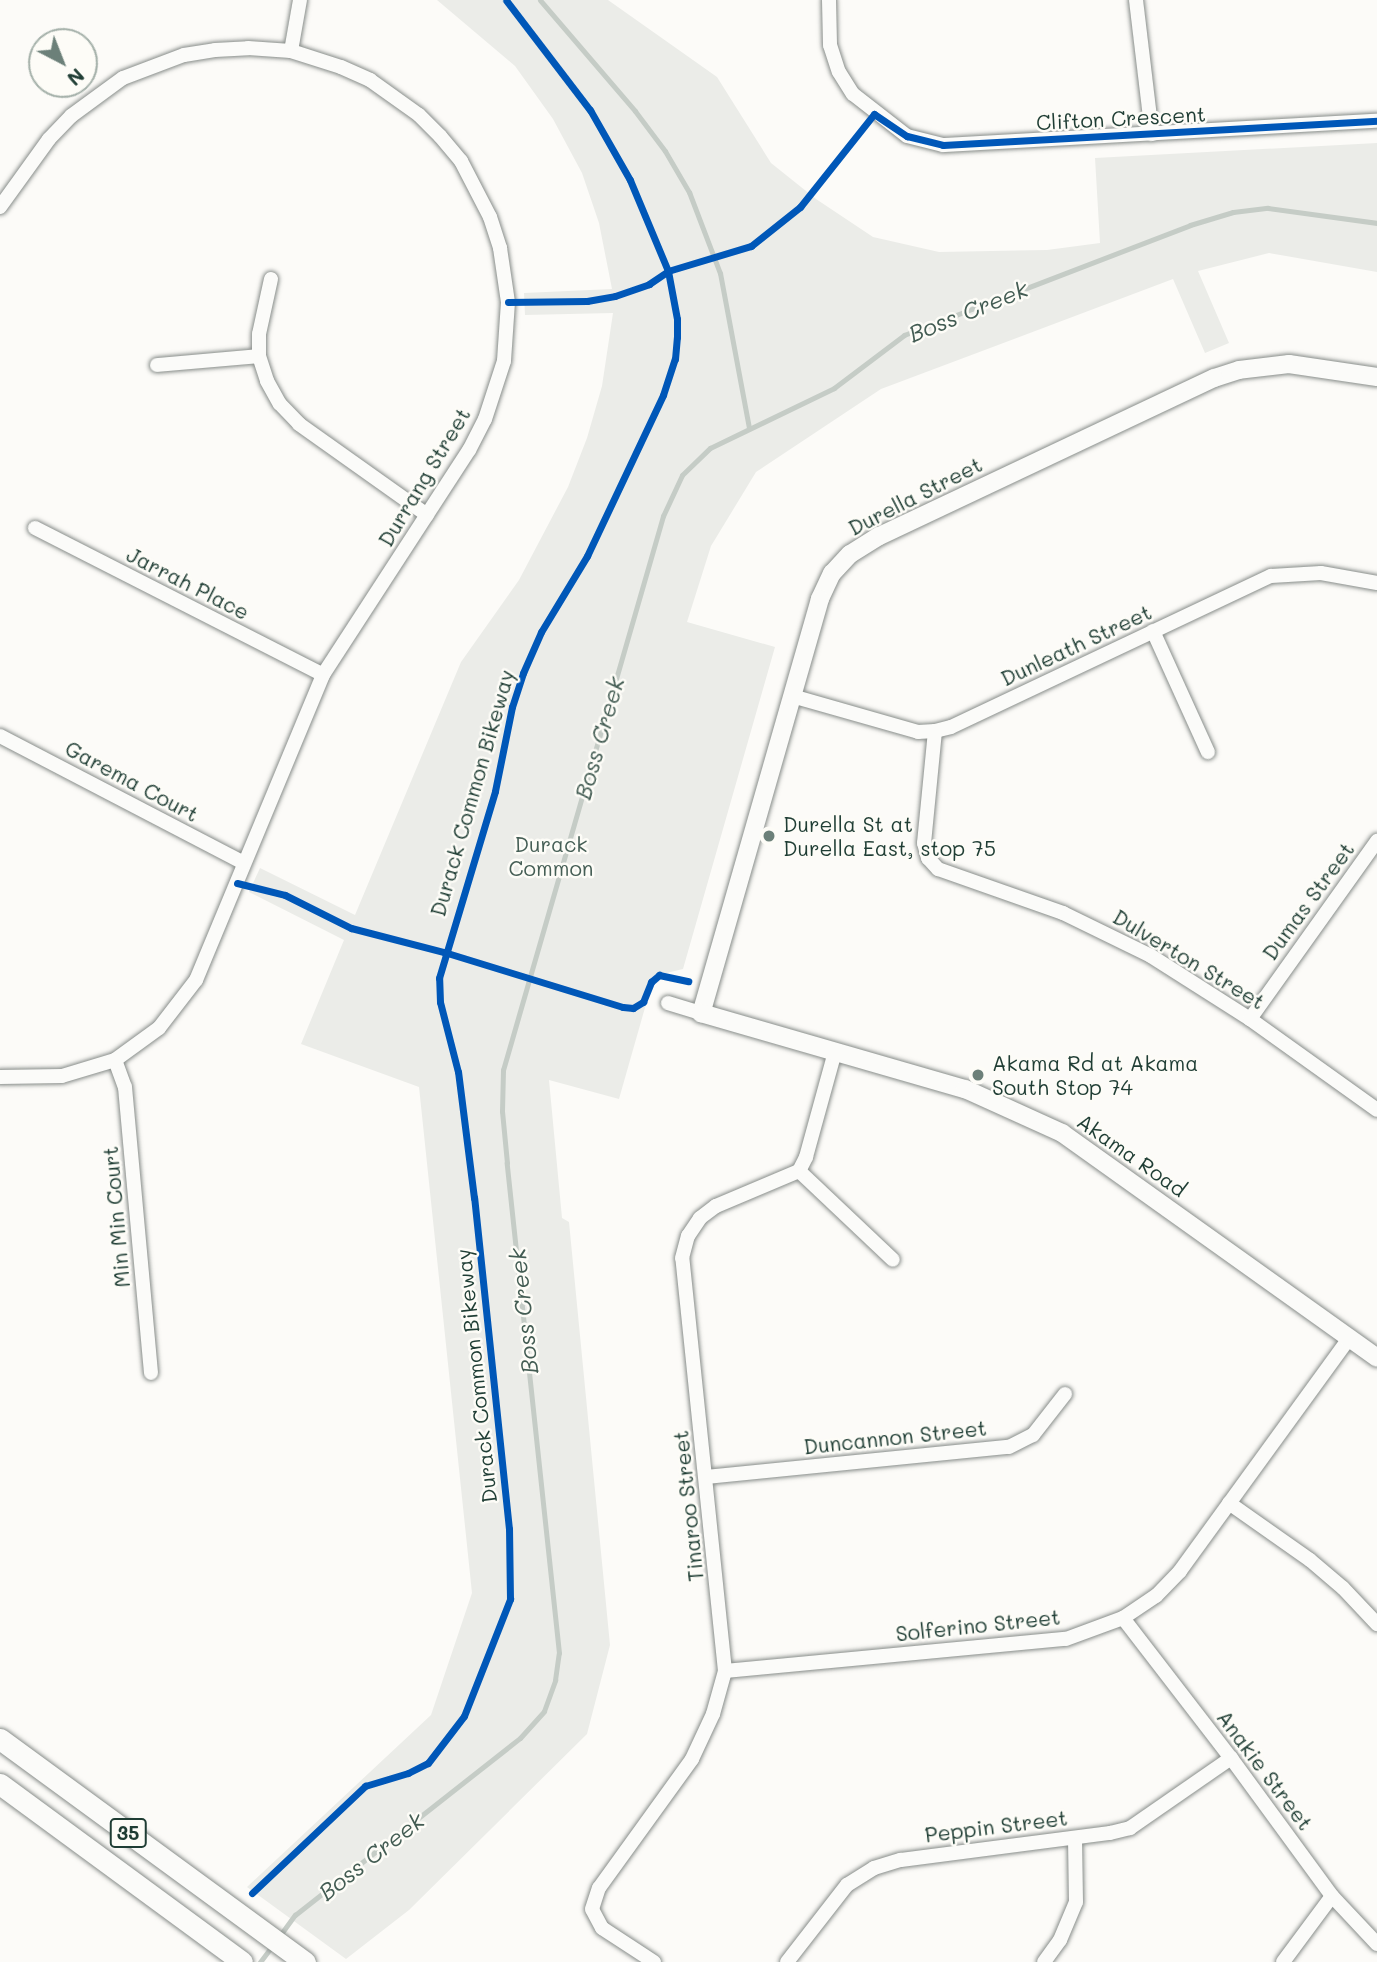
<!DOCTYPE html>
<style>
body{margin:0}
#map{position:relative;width:1377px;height:1962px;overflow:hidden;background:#fcfbf8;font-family:Mali,sans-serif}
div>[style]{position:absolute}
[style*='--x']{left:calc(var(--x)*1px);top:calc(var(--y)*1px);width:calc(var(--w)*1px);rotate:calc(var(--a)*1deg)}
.green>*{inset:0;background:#ebece8}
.stream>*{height:5px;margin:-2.5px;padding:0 2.5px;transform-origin:2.5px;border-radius:2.5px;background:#c5ccc6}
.roads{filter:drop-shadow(0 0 2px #888d8a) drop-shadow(0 0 2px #888d8a)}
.minor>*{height:14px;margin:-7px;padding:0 7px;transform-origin:7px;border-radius:7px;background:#fbfbf9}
.tertiary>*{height:18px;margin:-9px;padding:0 9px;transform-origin:9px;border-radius:9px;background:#fbfbf9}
.primary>*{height:21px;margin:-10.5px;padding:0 10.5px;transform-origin:10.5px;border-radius:10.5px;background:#fbfbf9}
.cycleway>*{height:7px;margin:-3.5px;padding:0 3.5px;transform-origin:3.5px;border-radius:3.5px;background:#0057b8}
.dots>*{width:19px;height:19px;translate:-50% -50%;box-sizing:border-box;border:4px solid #fdfcf7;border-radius:50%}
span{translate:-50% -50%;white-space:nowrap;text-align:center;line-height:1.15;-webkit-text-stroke:5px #fdfcf7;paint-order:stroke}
.shield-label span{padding:2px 5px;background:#fdfcf7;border:2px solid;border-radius:5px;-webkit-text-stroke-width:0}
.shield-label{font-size:19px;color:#1f3d34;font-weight:700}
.street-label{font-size:21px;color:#1f3d34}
.poi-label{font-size:21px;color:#1f3d34}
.left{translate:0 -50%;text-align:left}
.park-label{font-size:21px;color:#455e55}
.water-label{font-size:23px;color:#435c53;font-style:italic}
.north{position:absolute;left:28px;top:28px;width:70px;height:70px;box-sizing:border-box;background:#fdfcf7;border:2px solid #a4b0a9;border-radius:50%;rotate:138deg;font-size:19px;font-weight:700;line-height:28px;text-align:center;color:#1f3d34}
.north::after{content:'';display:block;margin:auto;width:24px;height:32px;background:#6c8079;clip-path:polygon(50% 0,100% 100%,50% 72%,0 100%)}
</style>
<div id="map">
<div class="green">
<div style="clip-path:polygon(437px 0,608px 0,717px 77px,771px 163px,816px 199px,873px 237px,939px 252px,1047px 250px,1100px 243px,1095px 158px,1377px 143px,1377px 272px,1269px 253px,1198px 271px,1229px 343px,1205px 353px,1173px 279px,881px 389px,756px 472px,711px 546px,687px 622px,775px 647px,683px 969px,654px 976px,619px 1099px,549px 1080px,562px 1218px,569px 1222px,610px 1645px,587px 1734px,409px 1910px,346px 1959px,247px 1887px,431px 1715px,472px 1593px,419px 1087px,301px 1044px,344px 940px,249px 892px,260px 868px,355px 915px,461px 662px,519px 580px,568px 487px,587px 438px,602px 386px,613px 313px,525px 315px,524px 293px,612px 289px,599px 223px,582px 173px,553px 119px,515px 66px)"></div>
</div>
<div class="stream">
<div style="--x:540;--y:0;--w:146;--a:49.4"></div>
<div style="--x:635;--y:111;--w:50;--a:53.1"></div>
<div style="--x:665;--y:151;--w:48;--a:59.7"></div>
<div style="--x:689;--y:192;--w:87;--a:69.1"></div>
<div style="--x:720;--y:273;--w:158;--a:79.4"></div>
<div style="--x:278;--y:1938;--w:29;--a:-54"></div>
<div style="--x:295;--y:1915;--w:286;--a:-38.2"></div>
<div style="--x:520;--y:1738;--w:36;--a:-48"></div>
<div style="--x:544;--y:1711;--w:33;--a:-70"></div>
<div style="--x:555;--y:1680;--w:27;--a:-82"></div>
<div style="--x:559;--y:1653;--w:493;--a:-96.1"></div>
<div style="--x:507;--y:1163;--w:52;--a:-95.5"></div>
<div style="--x:502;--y:1111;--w:41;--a:-88.6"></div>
<div style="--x:503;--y:1070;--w:577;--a:-73.89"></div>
<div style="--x:663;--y:516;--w:45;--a:-65.1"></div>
<div style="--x:682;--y:475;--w:39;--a:-44"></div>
<div style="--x:710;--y:448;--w:138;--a:-25.8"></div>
<div style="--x:834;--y:388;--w:88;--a:-37.1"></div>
<div style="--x:904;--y:335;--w:306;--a:-21"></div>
<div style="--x:1190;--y:225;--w:45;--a:-16.8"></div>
<div style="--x:1233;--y:212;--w:35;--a:-7"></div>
<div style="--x:1268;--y:208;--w:110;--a:7.8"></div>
<div style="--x:260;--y:1962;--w:20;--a:-53"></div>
</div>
<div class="roads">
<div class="minor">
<div style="--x:829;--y:0;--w:45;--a:88.7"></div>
<div style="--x:830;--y:45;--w:28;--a:72"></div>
<div style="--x:839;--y:72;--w:26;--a:58"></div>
<div style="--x:853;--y:94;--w:68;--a:37.9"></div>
<div style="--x:907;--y:136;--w:37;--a:14"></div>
<div style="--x:943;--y:145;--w:435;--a:-3.2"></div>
<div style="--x:1136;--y:0;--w:135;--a:83.2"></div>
<div style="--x:291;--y:51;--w:52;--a:-80"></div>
<div style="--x:0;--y:207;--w:84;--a:-54.2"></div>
<div style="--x:49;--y:139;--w:32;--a:-46"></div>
<div style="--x:71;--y:116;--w:64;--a:-36.2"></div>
<div style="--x:123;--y:78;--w:65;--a:-20.7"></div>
<div style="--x:184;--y:55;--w:31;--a:-9"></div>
<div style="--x:215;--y:50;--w:33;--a:-3"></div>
<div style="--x:248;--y:48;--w:43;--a:4"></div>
<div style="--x:291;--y:51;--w:52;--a:17.7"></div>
<div style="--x:341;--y:67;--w:32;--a:24"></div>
<div style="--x:370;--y:80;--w:60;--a:35.5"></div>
<div style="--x:419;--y:115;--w:30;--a:45"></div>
<div style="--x:440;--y:136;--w:33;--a:50"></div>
<div style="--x:461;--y:161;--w:63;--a:62.6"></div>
<div style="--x:490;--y:217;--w:33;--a:72"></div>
<div style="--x:500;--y:248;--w:55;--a:81.6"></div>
<div style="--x:508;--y:302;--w:59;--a:93.9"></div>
<div style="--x:504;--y:361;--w:61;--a:108.1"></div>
<div style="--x:485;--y:419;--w:35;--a:117"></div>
<div style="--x:469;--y:450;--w:268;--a:123"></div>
<div style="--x:323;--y:675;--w:330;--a:112.6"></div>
<div style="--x:196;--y:980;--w:61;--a:127.6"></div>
<div style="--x:159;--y:1028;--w:54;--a:144"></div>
<div style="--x:115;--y:1060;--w:55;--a:163.2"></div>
<div style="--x:62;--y:1076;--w:62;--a:179.1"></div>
<div style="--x:271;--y:279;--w:56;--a:102.3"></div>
<div style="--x:259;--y:334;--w:22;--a:90"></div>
<div style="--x:259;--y:356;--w:26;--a:72"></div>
<div style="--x:267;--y:381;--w:26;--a:61"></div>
<div style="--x:280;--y:404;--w:28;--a:46"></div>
<div style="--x:299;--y:424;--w:157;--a:35.4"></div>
<div style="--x:157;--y:365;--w:102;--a:-5"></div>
<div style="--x:35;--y:528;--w:323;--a:27"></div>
<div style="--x:1153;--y:631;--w:133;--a:65.6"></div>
<div style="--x:792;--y:696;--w:131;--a:15.9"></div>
<div style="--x:918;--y:732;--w:17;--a:-3"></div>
<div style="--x:935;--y:731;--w:16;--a:-14"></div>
<div style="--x:951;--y:727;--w:354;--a:-25.3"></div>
<div style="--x:1271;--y:576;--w:50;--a:-3.4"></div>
<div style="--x:1321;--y:573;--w:57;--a:10.1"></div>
<div style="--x:935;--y:731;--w:113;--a:95.6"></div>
<div style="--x:924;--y:843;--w:16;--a:75"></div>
<div style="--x:928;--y:858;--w:15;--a:48"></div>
<div style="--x:938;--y:869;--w:133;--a:19.4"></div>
<div style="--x:1063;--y:913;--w:98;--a:26"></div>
<div style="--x:1151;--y:956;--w:117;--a:32.5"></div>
<div style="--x:1250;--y:1019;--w:156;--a:35.6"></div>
<div style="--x:0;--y:736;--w:275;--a:27.5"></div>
<div style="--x:668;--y:1003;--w:34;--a:17"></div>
<div style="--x:1250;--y:1019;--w:219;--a:-54.5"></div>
<div style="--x:115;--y:1060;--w:29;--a:70"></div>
<div style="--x:125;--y:1087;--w:287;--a:84.8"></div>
<div style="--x:799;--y:1171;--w:129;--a:43.4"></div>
<div style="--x:706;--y:1477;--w:304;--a:-5.7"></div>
<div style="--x:1009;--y:1447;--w:27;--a:-27"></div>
<div style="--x:1033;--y:1435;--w:52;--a:-52"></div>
<div style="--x:1229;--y:1503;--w:99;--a:35.1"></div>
<div style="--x:1310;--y:1560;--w:43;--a:40.3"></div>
<div style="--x:1343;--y:1588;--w:50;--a:46.6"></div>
<div style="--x:1123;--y:1618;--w:177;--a:52.4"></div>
<div style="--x:1231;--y:1758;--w:171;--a:53.8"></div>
<div style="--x:1332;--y:1896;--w:66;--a:46.8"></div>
<div style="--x:725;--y:1671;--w:342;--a:-5.4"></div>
<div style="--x:1066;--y:1639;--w:61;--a:-20.2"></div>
<div style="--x:1123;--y:1618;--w:40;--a:-34"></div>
<div style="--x:1156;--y:1596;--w:35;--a:-46"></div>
<div style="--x:1180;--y:1571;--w:288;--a:-54"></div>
<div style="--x:654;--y:1962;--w:62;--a:-146.8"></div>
<div style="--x:602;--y:1928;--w:21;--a:-118"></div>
<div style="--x:592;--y:1909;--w:22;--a:-72"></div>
<div style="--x:599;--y:1888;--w:159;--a:-54.2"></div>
<div style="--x:692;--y:1759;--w:50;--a:-65"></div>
<div style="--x:713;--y:1714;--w:45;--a:-74.4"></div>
<div style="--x:725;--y:1671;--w:415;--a:-95.9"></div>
<div style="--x:682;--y:1258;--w:23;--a:-75"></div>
<div style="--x:688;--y:1236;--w:22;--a:-56"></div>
<div style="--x:700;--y:1218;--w:20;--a:-37"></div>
<div style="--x:716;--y:1206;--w:90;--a:-22.9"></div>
<div style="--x:799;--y:1171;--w:16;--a:-63"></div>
<div style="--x:806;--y:1157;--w:109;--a:-74.6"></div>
<div style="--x:787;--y:1962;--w:98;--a:-52.1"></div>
<div style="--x:847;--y:1885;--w:32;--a:-32"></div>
<div style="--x:874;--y:1868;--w:28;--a:-17"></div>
<div style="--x:901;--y:1860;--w:211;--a:-7.4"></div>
<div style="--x:1110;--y:1833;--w:21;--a:-14"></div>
<div style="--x:1130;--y:1828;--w:123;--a:-34.7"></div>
<div style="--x:1044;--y:1962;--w:27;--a:-54"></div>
<div style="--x:1060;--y:1940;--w:41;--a:-67.2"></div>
<div style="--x:1076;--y:1902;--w:64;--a:-90.9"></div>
<div style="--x:1283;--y:1962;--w:82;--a:-53.4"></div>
</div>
<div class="tertiary">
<div style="--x:1377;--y:377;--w:89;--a:-171.6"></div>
<div style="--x:1289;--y:364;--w:50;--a:173.2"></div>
<div style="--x:1239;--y:370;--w:26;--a:162"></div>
<div style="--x:1214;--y:378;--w:370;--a:154.7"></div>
<div style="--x:879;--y:536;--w:34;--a:148"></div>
<div style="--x:850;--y:554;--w:26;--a:133"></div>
<div style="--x:832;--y:573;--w:29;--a:115"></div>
<div style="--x:820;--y:599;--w:431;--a:106"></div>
<div style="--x:701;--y:1013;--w:275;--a:16.1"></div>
<div style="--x:965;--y:1089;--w:107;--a:24.4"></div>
<div style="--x:1062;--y:1133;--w:387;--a:35.5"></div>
</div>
<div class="primary">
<div style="--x:0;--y:1739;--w:378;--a:36.2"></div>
<div style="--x:0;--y:1784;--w:300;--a:36.3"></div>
</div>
</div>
<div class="cycleway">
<div style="--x:508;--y:302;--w:79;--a:-0.7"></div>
<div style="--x:587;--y:301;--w:28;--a:-10"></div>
<div style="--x:615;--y:296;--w:36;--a:-19"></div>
<div style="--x:649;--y:284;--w:23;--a:-34"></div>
<div style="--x:668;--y:271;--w:87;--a:-16.8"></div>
<div style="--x:751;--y:246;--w:63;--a:-38.5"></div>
<div style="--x:800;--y:207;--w:119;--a:-51.5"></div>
<div style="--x:874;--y:114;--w:40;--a:34"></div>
<div style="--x:907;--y:136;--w:37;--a:14"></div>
<div style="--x:943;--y:145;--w:435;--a:-3.2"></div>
<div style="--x:237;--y:883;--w:49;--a:14"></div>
<div style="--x:285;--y:895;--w:74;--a:26.6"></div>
<div style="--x:351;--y:928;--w:96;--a:14.5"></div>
<div style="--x:444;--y:952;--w:187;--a:17.1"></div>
<div style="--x:623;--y:1007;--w:10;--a:6"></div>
<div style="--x:633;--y:1008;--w:12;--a:-31"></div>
<div style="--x:643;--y:1002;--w:22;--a:-68"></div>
<div style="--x:651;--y:982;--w:11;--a:-41"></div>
<div style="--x:659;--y:975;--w:30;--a:12"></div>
<div style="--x:252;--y:1893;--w:156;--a:-43.4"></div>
<div style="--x:365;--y:1786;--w:45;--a:-16.8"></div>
<div style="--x:408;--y:1773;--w:22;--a:-27"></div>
<div style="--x:428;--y:1763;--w:59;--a:-52.5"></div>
<div style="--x:464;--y:1716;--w:126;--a:-68.5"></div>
<div style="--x:510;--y:1599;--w:70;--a:-90.8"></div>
<div style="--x:509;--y:1529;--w:333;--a:-96"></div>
<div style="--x:474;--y:1198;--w:127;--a:-97.2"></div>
<div style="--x:458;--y:1072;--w:72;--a:-104.4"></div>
<div style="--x:440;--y:1002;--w:24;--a:-92"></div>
<div style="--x:439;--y:978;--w:195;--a:-73.3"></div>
<div style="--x:495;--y:791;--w:86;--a:-78.6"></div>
<div style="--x:512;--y:707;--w:36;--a:-72"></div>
<div style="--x:523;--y:673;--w:45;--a:-66.3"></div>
<div style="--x:541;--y:632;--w:89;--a:-58.8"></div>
<div style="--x:587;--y:556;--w:178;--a:-64.7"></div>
<div style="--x:663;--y:395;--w:38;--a:-72"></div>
<div style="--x:675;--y:359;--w:22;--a:-85"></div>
<div style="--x:677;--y:337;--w:18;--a:-90"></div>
<div style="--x:677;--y:319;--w:49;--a:-100.6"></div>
<div style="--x:668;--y:271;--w:99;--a:-112.7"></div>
<div style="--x:630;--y:180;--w:81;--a:-119.7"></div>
<div style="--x:590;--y:110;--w:138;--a:-127.4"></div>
</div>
<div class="dots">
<div style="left:769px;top:836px;background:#6c8079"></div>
<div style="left:978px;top:1075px;background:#6c8079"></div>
</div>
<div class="shield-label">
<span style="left:128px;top:1833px">35</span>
</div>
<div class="street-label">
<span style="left:1121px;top:118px;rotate:-3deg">Clifton Crescent</span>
<span style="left:424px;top:477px;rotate:-59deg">Durrang Street</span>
<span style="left:915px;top:496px;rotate:-27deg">Durella Street</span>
<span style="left:188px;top:583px;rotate:27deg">Jarrah Place</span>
<span style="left:1076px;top:645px;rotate:-25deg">Dunleath Street</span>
<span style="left:132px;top:781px;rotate:28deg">Garema Court</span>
<span style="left:472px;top:793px;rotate:-74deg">Durack Common Bikeway</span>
<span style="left:1308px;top:901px;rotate:-54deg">Dumas Street</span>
<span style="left:1189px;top:959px;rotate:31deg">Dulverton Street</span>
<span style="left:1132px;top:1155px;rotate:35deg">Akama Road</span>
<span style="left:116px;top:1217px;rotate:-95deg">Min Min Court</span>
<span style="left:476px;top:1376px;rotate:-96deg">Durack Common Bikeway</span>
<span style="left:895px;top:1437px;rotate:-6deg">Duncannon Street</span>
<span style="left:688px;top:1506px;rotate:-96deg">Tinaroo Street</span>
<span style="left:978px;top:1625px;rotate:-6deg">Solferino Street</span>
<span style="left:1265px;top:1770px;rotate:53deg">Anakie Street</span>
<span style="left:996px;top:1826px;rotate:-7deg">Peppin Street</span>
</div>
<div class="poi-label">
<span class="left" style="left:783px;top:836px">Durella St at<br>Durella East, stop 75</span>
<span class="left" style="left:992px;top:1075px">Akama Rd at Akama<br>South Stop 74</span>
</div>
<div class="park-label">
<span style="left:551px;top:856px">Durack<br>Common</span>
</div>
<div class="water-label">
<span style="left:968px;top:311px;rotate:-22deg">Boss Creek</span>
<span style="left:599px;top:738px;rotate:-74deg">Boss Creek</span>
<span style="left:523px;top:1311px;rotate:-96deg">Boss Creek</span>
<span style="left:371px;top:1856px;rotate:-38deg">Boss Creek</span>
</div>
<div class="north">N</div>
</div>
